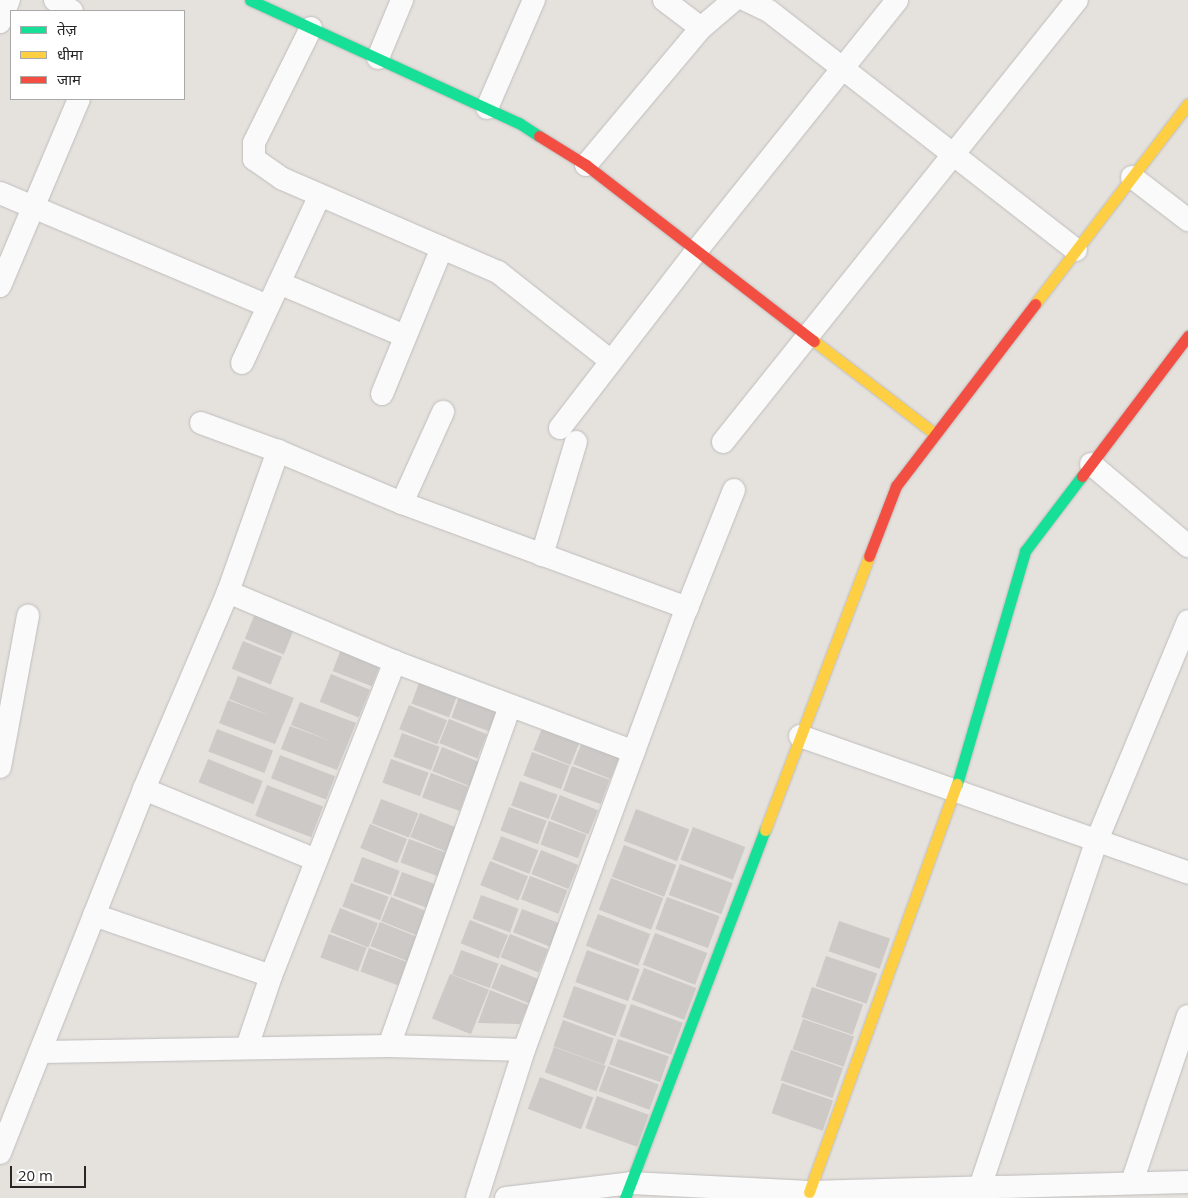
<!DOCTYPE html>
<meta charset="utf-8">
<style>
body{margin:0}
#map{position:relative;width:1188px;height:1198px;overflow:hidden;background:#e5e1dc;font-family:"Open Sans","Noto Sans Devanagari",sans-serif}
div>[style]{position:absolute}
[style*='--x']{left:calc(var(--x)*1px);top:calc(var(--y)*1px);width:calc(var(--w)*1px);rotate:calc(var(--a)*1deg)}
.building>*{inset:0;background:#ccc9c6;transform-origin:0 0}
.roads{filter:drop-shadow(0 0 1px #bebdbe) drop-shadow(0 0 1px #bebdbe)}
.street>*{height:22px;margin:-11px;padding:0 11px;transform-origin:11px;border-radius:11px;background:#fbfafa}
.fast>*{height:11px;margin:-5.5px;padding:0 5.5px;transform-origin:5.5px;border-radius:5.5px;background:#16e098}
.slow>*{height:11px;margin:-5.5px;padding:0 5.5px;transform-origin:5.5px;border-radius:5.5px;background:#ffcf43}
.jam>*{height:11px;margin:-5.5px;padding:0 5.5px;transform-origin:5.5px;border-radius:5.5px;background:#f24e42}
span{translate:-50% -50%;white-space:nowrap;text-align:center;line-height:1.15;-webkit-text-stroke:5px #fff;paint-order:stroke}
.legend{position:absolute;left:10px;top:10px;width:175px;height:90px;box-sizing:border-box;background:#fff;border:1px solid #a9a9a9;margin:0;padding:6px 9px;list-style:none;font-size:15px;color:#272727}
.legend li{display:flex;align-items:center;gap:10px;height:25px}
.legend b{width:25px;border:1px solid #a9a9a9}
.scale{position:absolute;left:10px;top:1166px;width:76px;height:22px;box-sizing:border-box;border:2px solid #272727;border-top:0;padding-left:6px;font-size:15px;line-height:18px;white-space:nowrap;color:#272727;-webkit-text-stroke:4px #fff;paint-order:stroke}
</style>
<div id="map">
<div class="building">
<div style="left:256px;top:611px;width:42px;height:30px;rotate:22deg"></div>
<div style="left:243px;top:641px;width:42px;height:30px;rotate:22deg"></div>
<div style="left:343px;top:644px;width:42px;height:29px;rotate:21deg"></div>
<div style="left:331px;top:674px;width:42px;height:30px;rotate:22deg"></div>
<div style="clip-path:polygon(238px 676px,294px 698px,275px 744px,219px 723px,228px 700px,271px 716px,229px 699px)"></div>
<div style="left:420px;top:680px;width:40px;height:25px;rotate:20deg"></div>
<div style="left:460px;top:694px;width:40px;height:25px;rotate:20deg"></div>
<div style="clip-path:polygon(300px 702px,356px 723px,337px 770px,281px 749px,290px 726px,333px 742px,291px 725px)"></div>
<div style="left:409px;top:705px;width:41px;height:26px;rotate:22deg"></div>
<div style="left:449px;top:719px;width:41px;height:26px;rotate:22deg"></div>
<div style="left:543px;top:726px;width:40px;height:26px;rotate:22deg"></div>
<div style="left:217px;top:729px;width:60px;height:24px;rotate:21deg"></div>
<div style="left:402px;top:733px;width:40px;height:25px;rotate:20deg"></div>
<div style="left:583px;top:740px;width:40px;height:26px;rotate:22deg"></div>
<div style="left:442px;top:747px;width:41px;height:26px;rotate:22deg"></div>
<div style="left:532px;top:752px;width:40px;height:25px;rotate:20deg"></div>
<div style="left:280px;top:755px;width:59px;height:25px;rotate:21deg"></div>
<div style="left:208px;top:759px;width:59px;height:25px;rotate:22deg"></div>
<div style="left:391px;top:759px;width:40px;height:25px;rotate:20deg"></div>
<div style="left:572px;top:766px;width:40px;height:26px;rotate:20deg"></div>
<div style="left:431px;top:773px;width:40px;height:26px;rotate:20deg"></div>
<div style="left:520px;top:781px;width:40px;height:26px;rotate:20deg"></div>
<div style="left:267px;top:785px;width:60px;height:33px;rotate:21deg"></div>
<div style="left:560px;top:795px;width:41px;height:26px;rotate:22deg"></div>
<div style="left:381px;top:799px;width:40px;height:26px;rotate:21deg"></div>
<div style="left:509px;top:807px;width:40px;height:25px;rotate:20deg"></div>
<div style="left:636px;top:809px;width:57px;height:34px;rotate:21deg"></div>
<div style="left:420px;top:813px;width:41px;height:26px;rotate:22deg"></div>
<div style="left:549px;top:821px;width:40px;height:25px;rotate:20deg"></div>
<div style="left:370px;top:824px;width:40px;height:26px;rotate:22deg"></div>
<div style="left:693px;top:827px;width:56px;height:35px;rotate:21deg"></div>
<div style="left:501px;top:836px;width:40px;height:25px;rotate:21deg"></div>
<div style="left:409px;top:839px;width:40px;height:25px;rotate:20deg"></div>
<div style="left:624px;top:845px;width:56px;height:34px;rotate:21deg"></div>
<div style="left:541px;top:850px;width:40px;height:26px;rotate:22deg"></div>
<div style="left:362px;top:857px;width:40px;height:26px;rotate:20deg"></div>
<div style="left:490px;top:861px;width:41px;height:26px;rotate:22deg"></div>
<div style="left:680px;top:864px;width:56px;height:33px;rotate:20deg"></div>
<div style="left:402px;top:872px;width:40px;height:25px;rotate:20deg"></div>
<div style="left:530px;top:876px;width:40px;height:25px;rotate:21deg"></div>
<div style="left:611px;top:878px;width:56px;height:34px;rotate:21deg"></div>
<div style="left:351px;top:883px;width:40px;height:25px;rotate:20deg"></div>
<div style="left:481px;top:895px;width:40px;height:25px;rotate:20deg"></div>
<div style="left:391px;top:897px;width:41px;height:26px;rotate:22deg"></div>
<div style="left:667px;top:897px;width:56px;height:34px;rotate:20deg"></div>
<div style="left:340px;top:908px;width:41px;height:26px;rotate:22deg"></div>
<div style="left:522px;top:909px;width:40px;height:25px;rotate:21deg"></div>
<div style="left:598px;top:914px;width:56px;height:34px;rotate:21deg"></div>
<div style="left:470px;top:920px;width:41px;height:25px;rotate:22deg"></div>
<div style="left:839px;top:921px;width:54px;height:32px;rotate:19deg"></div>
<div style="left:380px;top:922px;width:41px;height:26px;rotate:22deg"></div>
<div style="left:655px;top:933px;width:56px;height:34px;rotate:21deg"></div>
<div style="left:329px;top:934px;width:40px;height:25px;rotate:20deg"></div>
<div style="left:510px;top:934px;width:41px;height:25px;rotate:22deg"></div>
<div style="left:369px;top:948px;width:40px;height:25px;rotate:20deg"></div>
<div style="left:461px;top:950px;width:40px;height:26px;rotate:20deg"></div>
<div style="left:587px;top:950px;width:56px;height:34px;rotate:20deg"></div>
<div style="left:826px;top:956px;width:54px;height:32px;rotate:19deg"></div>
<div style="left:501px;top:964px;width:41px;height:26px;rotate:22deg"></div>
<div style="left:644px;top:968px;width:56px;height:34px;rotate:21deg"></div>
<div style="left:450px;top:974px;width:42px;height:48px;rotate:22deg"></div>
<div style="left:574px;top:986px;width:56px;height:33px;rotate:20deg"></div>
<div style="left:812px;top:987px;width:54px;height:32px;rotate:19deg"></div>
<div style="clip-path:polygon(490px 990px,528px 1005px,520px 1024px,478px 1023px)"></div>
<div style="left:631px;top:1004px;width:55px;height:34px;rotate:20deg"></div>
<div style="left:803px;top:1019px;width:54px;height:32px;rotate:19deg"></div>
<div style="left:563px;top:1020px;width:54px;height:28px;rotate:20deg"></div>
<div style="left:618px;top:1039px;width:54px;height:27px;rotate:19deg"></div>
<div style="left:554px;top:1047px;width:55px;height:27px;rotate:20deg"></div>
<div style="left:791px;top:1050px;width:55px;height:32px;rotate:19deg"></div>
<div style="left:608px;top:1066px;width:54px;height:27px;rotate:20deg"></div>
<div style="left:540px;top:1077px;width:57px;height:34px;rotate:21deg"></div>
<div style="left:782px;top:1083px;width:54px;height:32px;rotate:19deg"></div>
<div style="left:597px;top:1096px;width:55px;height:34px;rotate:20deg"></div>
</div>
<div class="roads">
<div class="street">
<div style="--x:55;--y:0;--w:20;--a:33"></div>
<div style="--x:664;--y:0;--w:46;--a:37.1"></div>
<div style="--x:746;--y:0;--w:25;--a:26"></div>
<div style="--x:769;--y:11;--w:389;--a:37.9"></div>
<div style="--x:0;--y:22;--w:24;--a:-68"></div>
<div style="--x:311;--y:28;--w:128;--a:116.4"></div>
<div style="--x:254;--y:143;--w:16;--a:90"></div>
<div style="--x:254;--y:159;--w:35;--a:35"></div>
<div style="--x:283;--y:179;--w:234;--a:23.4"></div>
<div style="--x:498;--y:272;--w:144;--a:38.2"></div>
<div style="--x:378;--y:58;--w:63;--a:-67.5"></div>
<div style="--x:487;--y:108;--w:118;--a:-66.5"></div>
<div style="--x:586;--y:165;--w:179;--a:-50"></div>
<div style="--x:701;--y:28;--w:43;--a:-40.3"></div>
<div style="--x:1132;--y:177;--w:71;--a:37.5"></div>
<div style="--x:0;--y:193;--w:291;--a:22.9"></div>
<div style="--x:279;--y:283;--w:137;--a:22.8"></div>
<div style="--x:0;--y:286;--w:203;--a:-67.1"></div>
<div style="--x:242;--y:363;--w:185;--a:-65.1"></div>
<div style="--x:382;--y:394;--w:158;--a:-67.7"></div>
<div style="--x:201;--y:423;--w:82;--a:20"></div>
<div style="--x:278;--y:451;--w:134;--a:22.8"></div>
<div style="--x:402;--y:503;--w:304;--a:20.2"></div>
<div style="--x:560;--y:428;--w:225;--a:-52.4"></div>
<div style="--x:697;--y:250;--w:320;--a:-51.3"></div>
<div style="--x:723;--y:442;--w:566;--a:-51.31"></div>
<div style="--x:1091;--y:464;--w:127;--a:40.2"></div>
<div style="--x:402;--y:503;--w:100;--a:-65.7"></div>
<div style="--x:542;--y:555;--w:118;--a:-73.3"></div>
<div style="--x:228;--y:592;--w:181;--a:22.7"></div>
<div style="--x:395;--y:662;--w:255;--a:20.6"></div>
<div style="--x:800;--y:736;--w:411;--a:19.4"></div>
<div style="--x:0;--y:767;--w:154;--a:-79.5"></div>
<div style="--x:144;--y:789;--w:186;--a:22.4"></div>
<div style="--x:94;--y:915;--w:187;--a:19"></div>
<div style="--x:389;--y:1046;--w:361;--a:-70.4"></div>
<div style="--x:247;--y:1047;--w:75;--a:-71.3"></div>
<div style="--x:271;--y:976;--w:338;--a:-68.5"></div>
<div style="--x:43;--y:1052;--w:346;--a:-1"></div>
<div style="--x:389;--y:1046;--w:135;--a:1.7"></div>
<div style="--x:0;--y:1153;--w:391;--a:-68.4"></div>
<div style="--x:144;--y:789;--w:214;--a:-66.9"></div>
<div style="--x:228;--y:592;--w:150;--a:-70.5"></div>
<div style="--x:1132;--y:1182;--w:175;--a:-71.4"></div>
<div style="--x:980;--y:1187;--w:366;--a:-71.4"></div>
<div style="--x:1097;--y:840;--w:237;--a:-67.4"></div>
<div style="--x:477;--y:1198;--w:155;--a:-72.4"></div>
<div style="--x:524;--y:1050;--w:471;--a:-69.8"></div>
<div style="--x:687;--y:608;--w:127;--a:-68.3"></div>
<div style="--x:506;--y:1198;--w:126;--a:-6.8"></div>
<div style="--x:631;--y:1183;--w:178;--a:2.9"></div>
<div style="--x:809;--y:1192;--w:379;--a:-1.5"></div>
</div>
<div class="fast">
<div style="--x:250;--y:0;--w:296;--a:24.6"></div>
<div style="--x:519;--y:123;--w:24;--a:33"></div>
<div style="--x:957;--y:784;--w:243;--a:-73.7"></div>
<div style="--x:1025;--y:551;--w:94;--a:-52.8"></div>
<div style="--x:625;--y:1198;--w:394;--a:-69.2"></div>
</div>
<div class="slow">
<div style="--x:1035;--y:304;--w:252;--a:-52.6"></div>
<div style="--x:814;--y:341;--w:153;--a:37.5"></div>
<div style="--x:765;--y:830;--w:293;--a:-69.2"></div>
<div style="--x:809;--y:1192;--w:434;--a:-70.1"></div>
</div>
<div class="jam">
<div style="--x:539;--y:136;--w:55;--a:31.7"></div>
<div style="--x:586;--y:165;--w:288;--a:37.7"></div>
<div style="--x:1082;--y:476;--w:176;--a:-52.9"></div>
<div style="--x:869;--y:556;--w:75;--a:-68.9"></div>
<div style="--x:896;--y:486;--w:229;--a:-52.6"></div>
</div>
</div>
<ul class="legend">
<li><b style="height:6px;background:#16e098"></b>तेज़</li>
<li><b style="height:6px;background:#ffcf43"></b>धीमा</li>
<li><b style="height:6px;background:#f24e42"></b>जाम</li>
</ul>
<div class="scale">20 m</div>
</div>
